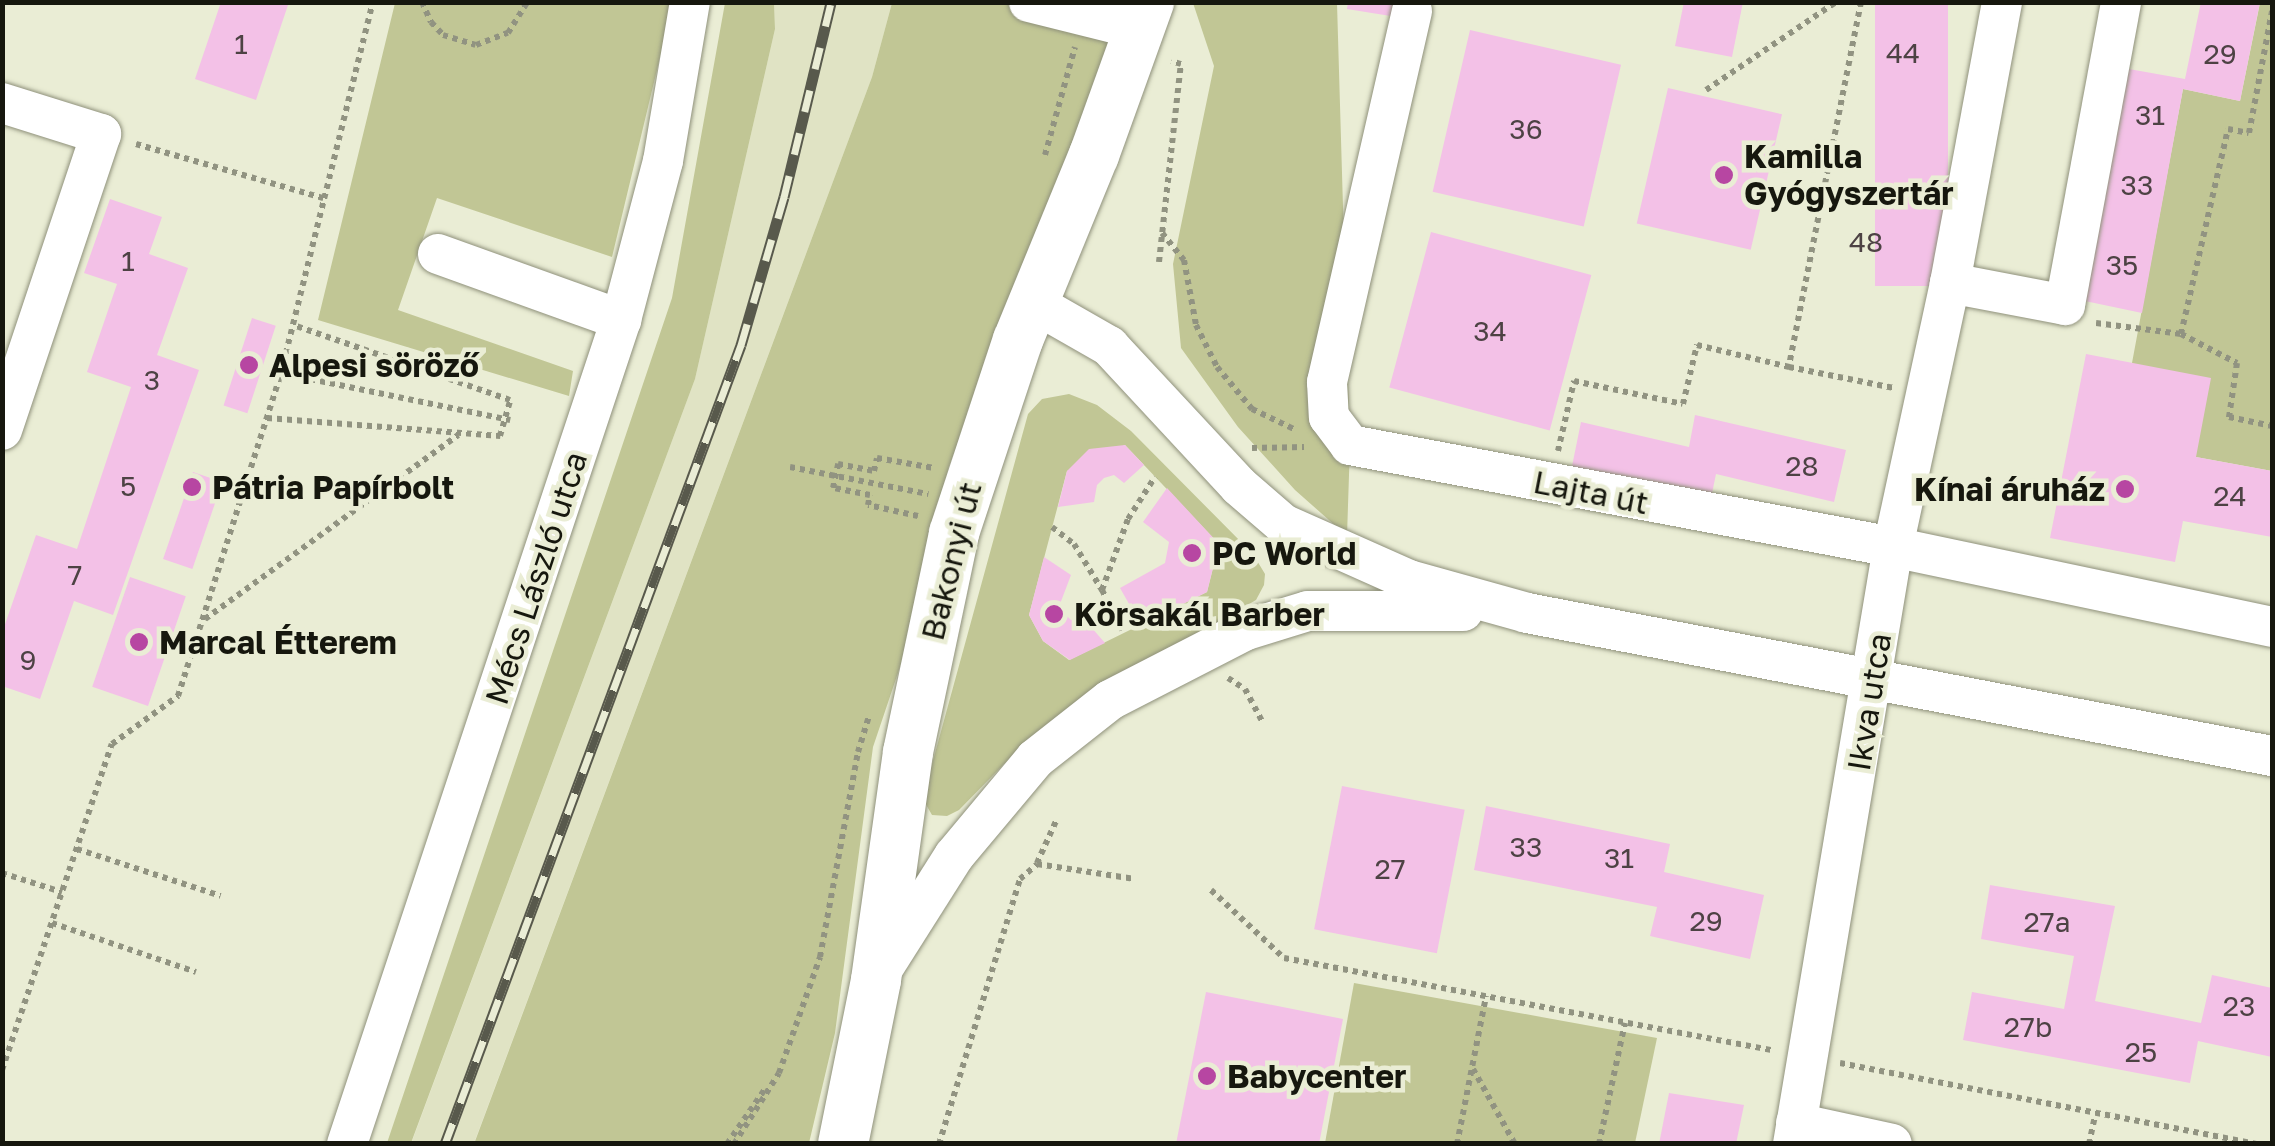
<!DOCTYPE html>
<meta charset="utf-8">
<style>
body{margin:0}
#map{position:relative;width:2275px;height:1146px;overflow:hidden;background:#eaedd5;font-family:"Golos Text",sans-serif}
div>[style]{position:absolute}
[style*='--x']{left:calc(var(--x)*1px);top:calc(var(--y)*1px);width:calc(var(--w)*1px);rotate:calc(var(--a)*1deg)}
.built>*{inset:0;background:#e0e3c4}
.green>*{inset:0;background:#c1c695}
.building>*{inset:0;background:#f3c1e7;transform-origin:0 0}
.path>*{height:6px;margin-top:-3px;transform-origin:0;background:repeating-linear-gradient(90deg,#919381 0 5px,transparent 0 10px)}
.roads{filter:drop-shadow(0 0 2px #8f917b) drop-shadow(0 0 2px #8f917b)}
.minor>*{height:40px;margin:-20px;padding:0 20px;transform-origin:20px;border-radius:20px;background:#fff}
.major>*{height:50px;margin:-25px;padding:0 25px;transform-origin:25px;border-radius:25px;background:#fff}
.rail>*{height:11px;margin-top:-5.5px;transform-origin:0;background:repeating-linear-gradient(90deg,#eaedd5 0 22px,#58594c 0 44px);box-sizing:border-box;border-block:2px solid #58594c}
.dots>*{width:28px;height:28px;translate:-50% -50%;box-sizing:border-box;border:5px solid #eaedd5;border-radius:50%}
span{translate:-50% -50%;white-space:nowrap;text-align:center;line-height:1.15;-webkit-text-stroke:9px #eaedd5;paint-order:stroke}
.number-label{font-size:28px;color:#4d4244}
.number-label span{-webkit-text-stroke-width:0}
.poi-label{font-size:32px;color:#16170e;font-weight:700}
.left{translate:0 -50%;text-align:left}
.right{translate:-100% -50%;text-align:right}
.street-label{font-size:32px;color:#16170e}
.frame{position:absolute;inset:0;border:5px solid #16170e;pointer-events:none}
</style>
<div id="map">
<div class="built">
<div style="clip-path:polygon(774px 3px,892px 3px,872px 77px,474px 1143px,411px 1144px,695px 379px,775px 29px)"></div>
</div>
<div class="green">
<div style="clip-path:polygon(395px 3px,673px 3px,612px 257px,437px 198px,398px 310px,573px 371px,569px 396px,318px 320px)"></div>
<div style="clip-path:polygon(725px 3px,774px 3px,775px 29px,695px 379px,411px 1143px,387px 1143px,672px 298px)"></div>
<div style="clip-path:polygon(892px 3px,1136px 3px,949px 466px,904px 655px,873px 747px,835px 1033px,809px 1143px,474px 1144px,872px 77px)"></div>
<div style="clip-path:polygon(1193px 3px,1337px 3px,1350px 445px,1347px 536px,1295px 490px,1238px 427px,1181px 348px,1173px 264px,1214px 66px)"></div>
<div style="clip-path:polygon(2260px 3px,2272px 3px,2272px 471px,2196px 457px,2132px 363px,2183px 89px,2240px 101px)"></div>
<div style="clip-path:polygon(evenodd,1069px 394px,1097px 405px,1131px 431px,1253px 554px,1265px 574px,1264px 585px,1256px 600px,1097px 693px,1004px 764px,959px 810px,947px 816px,932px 815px,924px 801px,926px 786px,1028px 414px,1042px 399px,1069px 394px,1125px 445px,1219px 544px,1207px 592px,1069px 660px,1043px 641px,1029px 615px,1067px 471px,1125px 445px)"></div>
<div style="clip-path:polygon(1354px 983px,1657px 1038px,1635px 1143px,1325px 1143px)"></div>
</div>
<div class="building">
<div style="clip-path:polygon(221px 2px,289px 2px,256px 100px,195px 79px)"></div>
<div style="clip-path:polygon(1348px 2px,1405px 2px,1403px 18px,1347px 9px)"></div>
<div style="clip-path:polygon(1684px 2px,1743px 2px,1732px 57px,1675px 46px)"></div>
<div style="left:1875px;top:2px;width:73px;height:284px"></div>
<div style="clip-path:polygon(2201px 2px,2260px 2px,2240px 101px,2183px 89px,2142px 313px,2085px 301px,2129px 69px,2185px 79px)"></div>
<div style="left:1470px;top:30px;width:155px;height:166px;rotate:13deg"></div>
<div style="left:1668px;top:88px;width:117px;height:139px;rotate:13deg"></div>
<div style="clip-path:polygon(110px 199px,162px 217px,149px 254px,188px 268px,157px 355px,199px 370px,113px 615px,74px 601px,40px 699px,2px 686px,2px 633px,36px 535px,77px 549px,131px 387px,87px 372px,117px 284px,84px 273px)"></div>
<div style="left:1431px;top:232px;width:166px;height:161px;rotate:15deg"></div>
<div style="left:252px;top:318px;width:25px;height:92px;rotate:18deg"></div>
<div style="clip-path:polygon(2086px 354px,2211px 378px,2196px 457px,2272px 471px,2272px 537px,2183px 521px,2175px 562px,2050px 538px)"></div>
<div style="clip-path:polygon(1695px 415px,1846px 450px,1834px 502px,1716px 474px,1710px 503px,1570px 476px,1581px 422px,1689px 447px)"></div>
<div style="clip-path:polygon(1125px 445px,1144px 465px,1124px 483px,1114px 475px,1104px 478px,1097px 485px,1094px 502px,1058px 507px,1067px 471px,1089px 449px)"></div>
<div style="left:193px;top:472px;width:31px;height:92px;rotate:19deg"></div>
<div style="clip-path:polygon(1167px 488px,1219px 544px,1207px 592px,1141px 625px,1120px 588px,1165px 563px,1169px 542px,1143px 522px)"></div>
<div style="clip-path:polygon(1044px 557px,1071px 575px,1060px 604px,1064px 613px,1071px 620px,1084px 619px,1105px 643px,1070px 660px,1043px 641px,1029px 615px)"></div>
<div style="left:130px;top:577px;width:59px;height:116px;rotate:19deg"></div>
<div style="left:1342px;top:786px;width:125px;height:146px;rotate:11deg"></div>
<div style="clip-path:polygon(1486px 806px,1670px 844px,1664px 872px,1764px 895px,1750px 959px,1650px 936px,1657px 907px,1474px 870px)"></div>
<div style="clip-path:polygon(1990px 885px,2115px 906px,2095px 1001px,2201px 1023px,2212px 975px,2272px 988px,2272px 1057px,2198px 1041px,2190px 1083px,1963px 1040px,1972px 992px,2064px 1009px,2074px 956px,1981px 939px)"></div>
<div style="clip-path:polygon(1206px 992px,1343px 1019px,1319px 1144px,1176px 1144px)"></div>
<div style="clip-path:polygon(1669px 1093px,1744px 1105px,1736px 1144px,1659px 1144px)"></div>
</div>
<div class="path">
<div style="--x:422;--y:2;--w:22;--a:66"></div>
<div style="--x:431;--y:22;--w:18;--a:47"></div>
<div style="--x:443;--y:35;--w:34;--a:17"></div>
<div style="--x:476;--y:45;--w:34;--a:-21"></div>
<div style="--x:508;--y:33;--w:36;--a:-58"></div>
<div style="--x:1861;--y:2;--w:372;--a:101.2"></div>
<div style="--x:1789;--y:367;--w:107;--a:11.3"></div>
<div style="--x:1706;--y:90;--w:157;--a:-34.1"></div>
<div style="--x:136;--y:144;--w:195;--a:16.1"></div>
<div style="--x:1045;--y:155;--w:112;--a:-74.5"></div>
<div style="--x:1162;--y:233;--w:35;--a:51"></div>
<div style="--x:1184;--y:260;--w:66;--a:79.5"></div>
<div style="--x:1196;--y:325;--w:47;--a:63.4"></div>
<div style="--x:1217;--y:367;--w:55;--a:50.2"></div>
<div style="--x:1252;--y:409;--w:49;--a:25.5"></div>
<div style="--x:1159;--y:262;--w:199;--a:-83.7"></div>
<div style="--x:1181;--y:64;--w:10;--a:-163"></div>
<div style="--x:2096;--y:323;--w:86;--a:7.4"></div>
<div style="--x:2181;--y:334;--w:63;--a:27.4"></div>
<div style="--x:2237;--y:363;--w:55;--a:98.4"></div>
<div style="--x:2229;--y:417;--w:44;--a:11.8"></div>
<div style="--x:2181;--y:334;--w:210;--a:-77.1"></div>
<div style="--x:2228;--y:129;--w:21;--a:11"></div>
<div style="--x:2249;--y:133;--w:124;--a:-79.3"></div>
<div style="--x:281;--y:373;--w:234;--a:11.6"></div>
<div style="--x:267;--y:418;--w:234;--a:4.4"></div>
<div style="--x:500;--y:436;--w:37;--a:-74"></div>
<div style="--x:510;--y:400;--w:229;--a:-160.9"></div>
<div style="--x:1252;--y:448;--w:52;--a:-1.1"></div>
<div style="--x:1558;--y:451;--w:72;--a:-77.1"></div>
<div style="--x:1574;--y:381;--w:111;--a:11.9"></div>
<div style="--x:1683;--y:404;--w:61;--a:-76.7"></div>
<div style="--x:1697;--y:345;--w:95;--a:13.4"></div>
<div style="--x:790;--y:467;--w:141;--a:11.1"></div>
<div style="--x:918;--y:516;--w:51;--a:-167.6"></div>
<div style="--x:868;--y:505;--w:10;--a:-79"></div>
<div style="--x:870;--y:495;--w:38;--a:-169"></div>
<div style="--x:833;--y:488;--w:25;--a:-78"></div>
<div style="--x:838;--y:464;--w:37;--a:11"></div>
<div style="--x:874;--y:471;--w:13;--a:-77"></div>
<div style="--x:877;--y:458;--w:58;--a:10"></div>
<div style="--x:1052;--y:527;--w:28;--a:38"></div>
<div style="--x:1074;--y:544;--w:54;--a:58.7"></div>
<div style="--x:1102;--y:590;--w:76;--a:-69.9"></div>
<div style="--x:1128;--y:519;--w:50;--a:-57.3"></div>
<div style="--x:1102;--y:590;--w:48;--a:62.9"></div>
<div style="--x:205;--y:619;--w:313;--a:-36"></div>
<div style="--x:1228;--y:678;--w:20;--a:33"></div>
<div style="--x:1245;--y:689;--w:38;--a:62"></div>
<div style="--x:77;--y:849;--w:151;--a:18.1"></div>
<div style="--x:1037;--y:863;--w:48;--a:-65.6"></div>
<div style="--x:2;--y:873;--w:63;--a:17.6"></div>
<div style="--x:1211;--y:890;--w:100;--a:43"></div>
<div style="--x:1284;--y:958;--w:499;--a:10.7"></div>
<div style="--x:52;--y:923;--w:152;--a:18.8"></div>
<div style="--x:1840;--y:1063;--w:424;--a:11"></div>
<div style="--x:1473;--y:1069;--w:86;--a:60.8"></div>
<div style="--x:2;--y:1070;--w:344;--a:-71.4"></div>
<div style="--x:112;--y:744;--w:82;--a:-36"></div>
<div style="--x:178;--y:696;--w:339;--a:-72.3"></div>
<div style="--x:281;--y:373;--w:382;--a:-76.1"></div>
<div style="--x:727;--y:1144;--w:67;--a:-55.4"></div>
<div style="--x:734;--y:1144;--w:84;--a:-57.6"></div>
<div style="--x:779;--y:1073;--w:123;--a:-70.5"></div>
<div style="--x:820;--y:957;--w:208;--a:-79.5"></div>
<div style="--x:858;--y:752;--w:39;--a:-73"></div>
<div style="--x:939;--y:1144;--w:277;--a:-73"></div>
<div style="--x:1020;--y:879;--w:23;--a:-41"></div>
<div style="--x:1037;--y:864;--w:99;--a:8.7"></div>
<div style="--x:1457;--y:1144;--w:151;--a:-78.9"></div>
<div style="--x:1599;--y:1144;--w:124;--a:-77.9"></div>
<div style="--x:2089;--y:1144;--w:30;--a:-78"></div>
</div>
<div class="roads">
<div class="minor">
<div style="--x:1029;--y:2;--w:115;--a:14"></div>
<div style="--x:1412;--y:11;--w:381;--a:102.9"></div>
<div style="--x:1327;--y:382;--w:35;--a:87"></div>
<div style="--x:1329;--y:417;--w:35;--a:53"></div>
<div style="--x:1350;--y:445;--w:552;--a:10.64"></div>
<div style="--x:1893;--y:547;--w:387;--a:11.9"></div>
<div style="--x:2;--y:103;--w:104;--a:17.4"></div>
<div style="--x:101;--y:134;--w:312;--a:108.5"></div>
<div style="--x:438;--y:254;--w:195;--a:19.8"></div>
<div style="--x:1950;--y:283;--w:117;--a:10.8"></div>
<div style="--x:2065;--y:305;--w:308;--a:-79.5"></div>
<div style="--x:1032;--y:302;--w:89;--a:29.7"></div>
<div style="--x:1109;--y:346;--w:191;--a:47.1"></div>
<div style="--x:1239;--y:486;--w:58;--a:40.8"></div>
<div style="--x:1283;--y:524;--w:138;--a:24"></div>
<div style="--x:1409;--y:580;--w:123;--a:15.6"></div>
<div style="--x:1527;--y:613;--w:759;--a:10.87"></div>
<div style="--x:880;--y:973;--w:138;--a:-57.7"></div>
<div style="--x:954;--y:856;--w:126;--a:-50.1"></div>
<div style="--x:1035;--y:759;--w:95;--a:-38.2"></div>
<div style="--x:1110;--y:700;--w:153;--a:-27.2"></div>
<div style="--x:1246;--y:630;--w:65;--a:-17"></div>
<div style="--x:1308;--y:611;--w:155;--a:0"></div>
<div style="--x:1796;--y:1123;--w:98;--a:12.3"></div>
<div style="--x:347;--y:1144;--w:868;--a:-71.61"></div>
<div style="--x:621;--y:320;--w:164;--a:-75.2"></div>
<div style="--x:663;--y:161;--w:161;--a:-80.4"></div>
<div style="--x:1793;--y:1144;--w:605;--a:-80.49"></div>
<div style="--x:1893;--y:547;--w:270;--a:-77.8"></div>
<div style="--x:1950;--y:283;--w:286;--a:-79.5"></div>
</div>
<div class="major">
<div style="--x:843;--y:1144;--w:167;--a:-78.6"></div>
<div style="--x:876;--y:980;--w:230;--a:-82"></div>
<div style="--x:908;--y:752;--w:224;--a:-78.1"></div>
<div style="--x:954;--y:533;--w:203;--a:-71.7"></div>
<div style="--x:1018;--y:340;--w:200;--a:-67.7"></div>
<div style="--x:1094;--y:155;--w:163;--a:-70.2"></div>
</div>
</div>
<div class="rail">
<div style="--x:445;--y:1144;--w:852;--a:-69.67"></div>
<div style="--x:741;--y:345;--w:154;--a:-73.8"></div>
<div style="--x:784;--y:197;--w:201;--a:-76.4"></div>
</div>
<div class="dots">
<div style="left:1724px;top:175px;background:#b746a2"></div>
<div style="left:249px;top:365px;background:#b746a2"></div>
<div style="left:192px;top:487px;background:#b746a2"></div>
<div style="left:2125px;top:489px;background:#b746a2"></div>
<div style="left:1192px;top:553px;background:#b746a2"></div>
<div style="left:1054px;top:614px;background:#b746a2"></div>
<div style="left:139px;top:642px;background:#b746a2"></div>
<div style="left:1207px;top:1076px;background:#b746a2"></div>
</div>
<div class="number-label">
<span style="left:241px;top:44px">1</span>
<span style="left:1903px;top:53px">44</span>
<span style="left:2220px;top:54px">29</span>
<span style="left:2150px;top:115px">31</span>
<span style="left:1526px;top:129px">36</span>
<span style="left:2137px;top:185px">33</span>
<span style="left:1866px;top:242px">48</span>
<span style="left:128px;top:261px">1</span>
<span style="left:2122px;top:265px">35</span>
<span style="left:1490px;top:331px">34</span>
<span style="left:152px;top:380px">3</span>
<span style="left:1802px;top:466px">28</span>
<span style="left:128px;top:486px">5</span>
<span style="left:2230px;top:496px">24</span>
<span style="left:75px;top:575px">7</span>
<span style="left:28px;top:660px">9</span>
<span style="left:1526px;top:847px">33</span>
<span style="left:1619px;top:858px">31</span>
<span style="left:1390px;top:869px">27</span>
<span style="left:1706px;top:921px">29</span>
<span style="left:2047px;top:922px">27a</span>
<span style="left:2239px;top:1006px">23</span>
<span style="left:2028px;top:1027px">27b</span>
<span style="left:2141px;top:1052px">25</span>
</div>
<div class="poi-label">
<span class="left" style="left:1744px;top:175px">Kamilla<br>Gyógyszertár</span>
<span class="left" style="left:269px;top:365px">Alpesi söröző</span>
<span class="left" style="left:212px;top:487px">Pátria Papírbolt</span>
<span class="right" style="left:2105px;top:489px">Kínai áruház</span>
<span class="left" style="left:1212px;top:553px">PC World</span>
<span class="left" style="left:1074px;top:614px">Körsakál Barber</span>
<span class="left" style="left:159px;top:642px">Marcal Étterem</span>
<span class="left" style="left:1227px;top:1076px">Babycenter</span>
</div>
<div class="street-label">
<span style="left:1591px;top:492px;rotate:11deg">Lajta út</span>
<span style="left:951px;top:561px;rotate:-76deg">Bakonyi út</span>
<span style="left:536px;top:578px;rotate:-72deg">Mécs László utca</span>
<span style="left:1869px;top:702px;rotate:-81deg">Ikva utca</span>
</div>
<div class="frame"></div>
</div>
